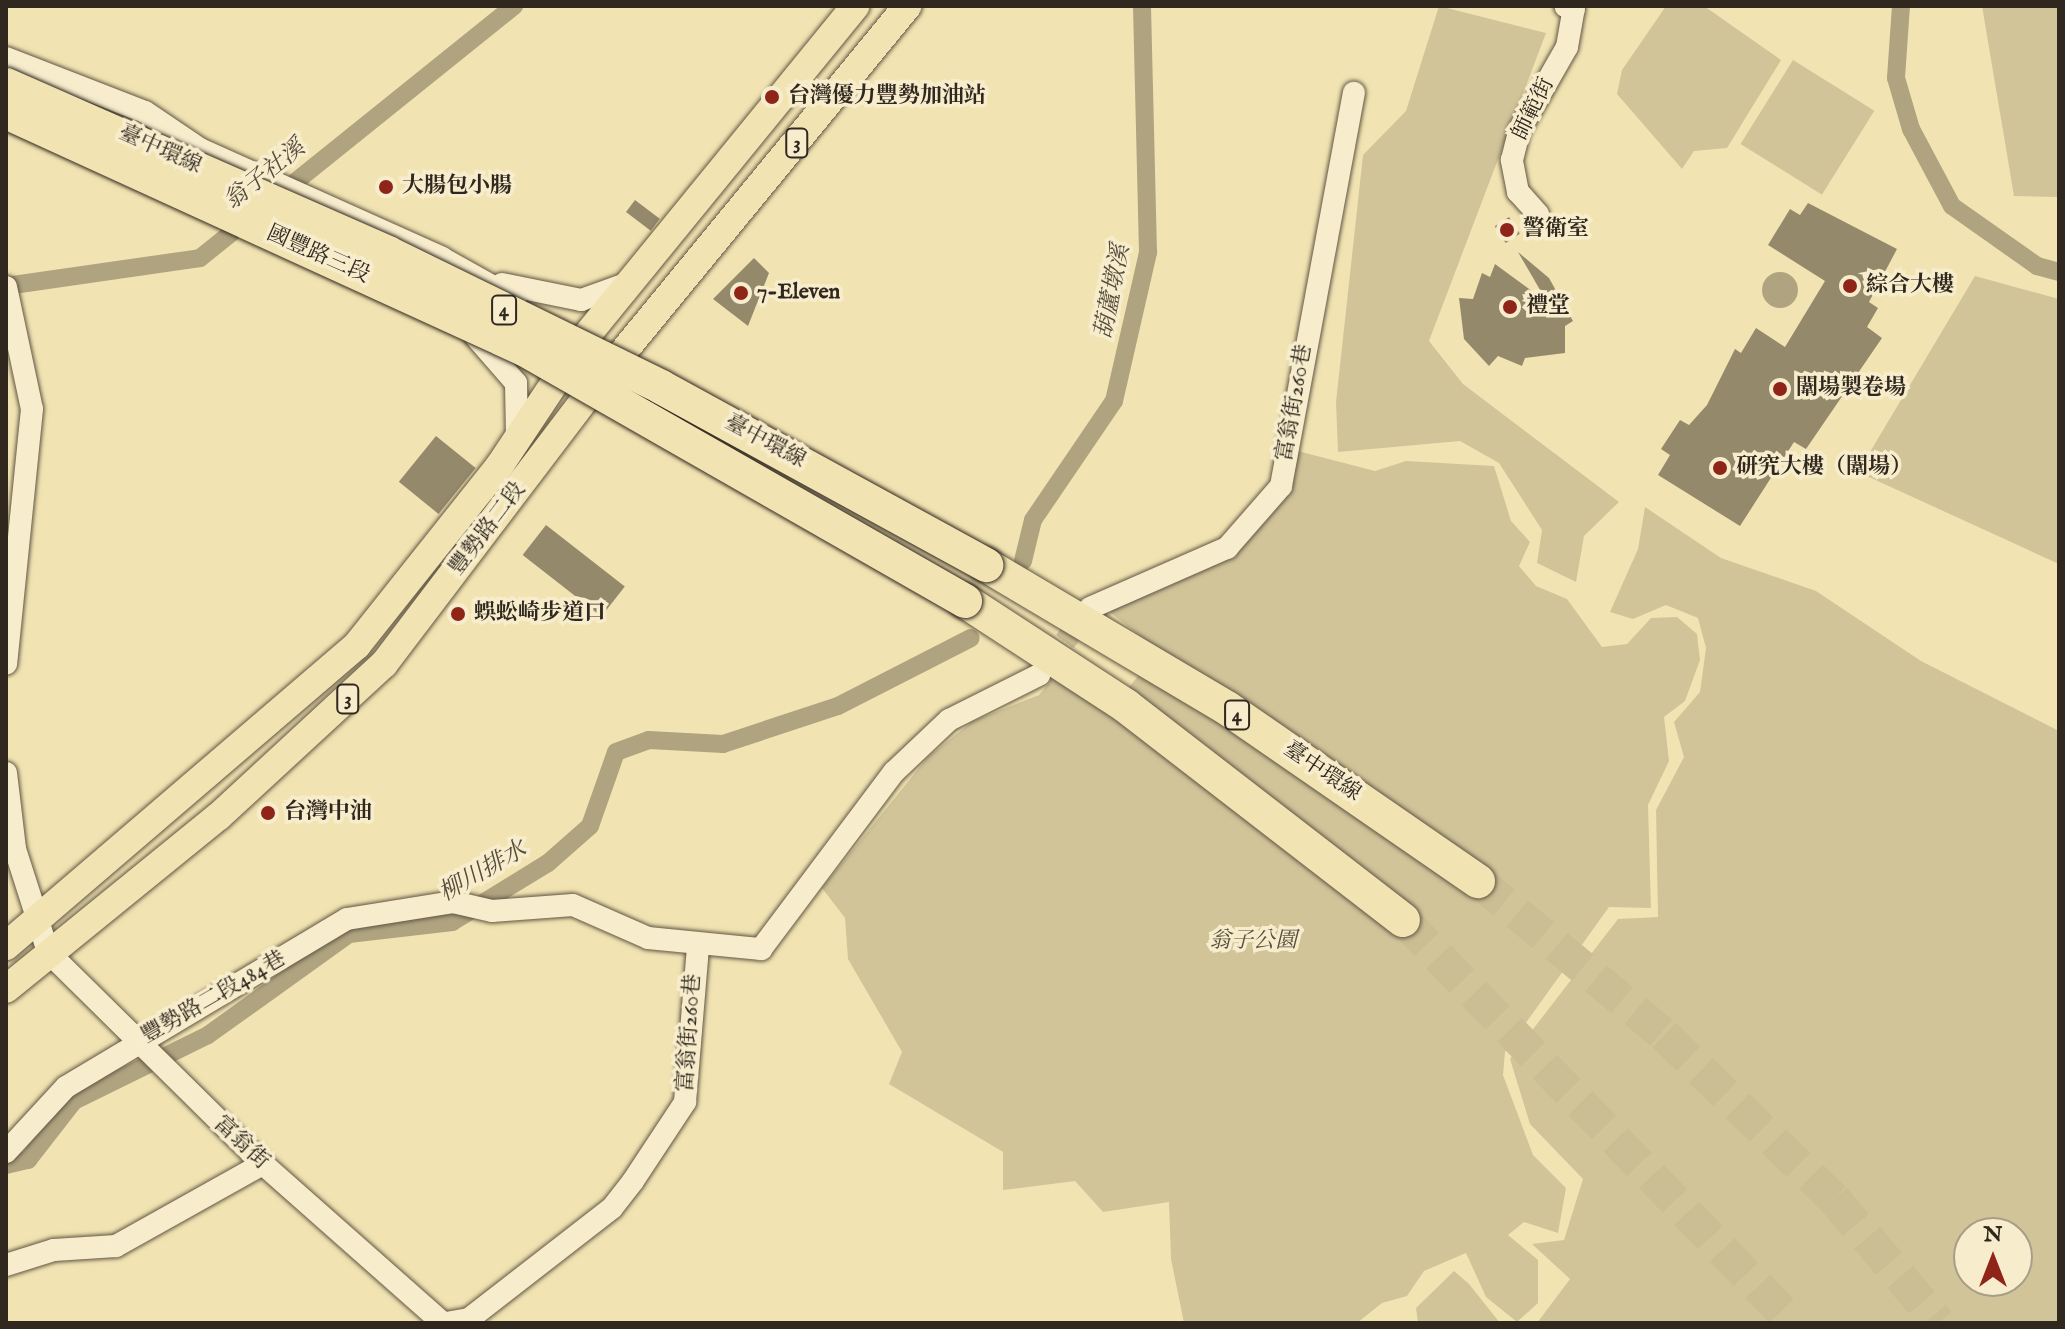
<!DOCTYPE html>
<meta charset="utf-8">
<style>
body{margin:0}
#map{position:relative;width:2065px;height:1329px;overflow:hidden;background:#f2e4b2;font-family:"IM FELL English","Noto Serif TC",serif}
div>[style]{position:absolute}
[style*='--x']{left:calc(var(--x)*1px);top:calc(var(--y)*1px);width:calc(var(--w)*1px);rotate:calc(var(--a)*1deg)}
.green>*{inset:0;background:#d1c499;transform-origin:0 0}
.water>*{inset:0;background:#b0a480}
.round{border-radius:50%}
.canal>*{height:18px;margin:-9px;padding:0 9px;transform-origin:9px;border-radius:9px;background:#b0a480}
.building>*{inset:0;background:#95896b;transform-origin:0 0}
.minor-tunnel>*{height:22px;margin-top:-11px;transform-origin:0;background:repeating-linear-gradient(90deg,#cbbe95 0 22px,transparent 0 33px)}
.highway-tunnel>*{height:34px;margin-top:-17px;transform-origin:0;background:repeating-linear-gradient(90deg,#cbbe95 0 34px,transparent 0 51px)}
.roads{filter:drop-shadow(0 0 2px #605644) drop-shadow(0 0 2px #605644)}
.minor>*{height:22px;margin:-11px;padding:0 11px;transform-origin:11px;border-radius:11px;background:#f7edcd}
.major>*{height:28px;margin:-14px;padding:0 14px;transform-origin:14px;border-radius:14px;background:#f2e4b2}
.highway>*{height:34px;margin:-17px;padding:0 17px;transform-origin:17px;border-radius:17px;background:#f2e4b2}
.bridges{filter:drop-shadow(0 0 2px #30271f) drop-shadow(0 0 2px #30271f)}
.highway-bridge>*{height:34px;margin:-17px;padding:0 17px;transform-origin:17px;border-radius:17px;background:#f2e4b2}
.dots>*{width:22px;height:22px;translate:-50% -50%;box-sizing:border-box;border:4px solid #f7edcd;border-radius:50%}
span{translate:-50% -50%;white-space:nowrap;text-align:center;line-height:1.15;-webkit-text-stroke:7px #f7edcd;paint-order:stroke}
.shield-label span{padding:2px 6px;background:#f7edcd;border:2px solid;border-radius:6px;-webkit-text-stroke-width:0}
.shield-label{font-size:20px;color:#30271f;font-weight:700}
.poi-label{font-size:22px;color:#30271f;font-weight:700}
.left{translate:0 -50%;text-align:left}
.street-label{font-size:22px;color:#30271f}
.park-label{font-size:22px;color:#584e3e;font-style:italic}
.water-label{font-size:24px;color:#564c3c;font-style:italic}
.frame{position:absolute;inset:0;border:8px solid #30271f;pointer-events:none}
.north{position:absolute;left:1953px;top:1217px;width:80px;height:80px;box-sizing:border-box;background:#f7edcd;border:2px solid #a79e87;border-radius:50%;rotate:0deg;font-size:22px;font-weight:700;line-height:32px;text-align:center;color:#30271f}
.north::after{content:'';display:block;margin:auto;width:28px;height:36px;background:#8f2418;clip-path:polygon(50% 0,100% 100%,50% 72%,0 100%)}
</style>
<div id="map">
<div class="green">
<div style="clip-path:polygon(1439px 6px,1546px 33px,1429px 341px,1463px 384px,1619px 502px,1584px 536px,1576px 582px,1537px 563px,1542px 530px,1499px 463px,1460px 441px,1338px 452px,1336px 402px,1363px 155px,1406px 111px)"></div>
<div style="clip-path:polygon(1666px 6px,1704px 6px,1781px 60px,1727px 148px,1694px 151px,1682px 169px,1617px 94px,1622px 70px)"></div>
<div style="clip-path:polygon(1982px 6px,2059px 6px,2059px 197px,2014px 196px)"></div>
<div style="left:1793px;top:60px;width:96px;height:99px;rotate:32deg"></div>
<div style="clip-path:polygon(1975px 276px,2059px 299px,2059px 564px,1858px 472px)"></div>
<div style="clip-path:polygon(1290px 449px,1375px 471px,1406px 461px,1494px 466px,1511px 521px,1530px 542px,1519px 566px,1536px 586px,1567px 599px,1602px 647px,1627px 644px,1651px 618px,1677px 617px,1697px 634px,1700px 660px,1685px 701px,1664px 717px,1669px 761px,1648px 805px,1651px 908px,1609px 907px,1505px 1052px,1503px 1075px,1533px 1155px,1566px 1188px,1558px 1233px,1524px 1222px,1508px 1235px,1538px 1260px,1538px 1303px,1517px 1322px,1486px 1297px,1466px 1253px,1424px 1271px,1407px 1296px,1382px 1303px,1357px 1323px,1184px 1323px,1171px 1259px,1169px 1202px,1103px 1212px,1075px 1181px,1003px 1190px,1003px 1152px,889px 1084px,902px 1052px,848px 959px,845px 918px,822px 888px,928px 757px,973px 721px,1039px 695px,1059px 671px,1110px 710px,1159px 651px,1101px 605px,1154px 592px,1223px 559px)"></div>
<div style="clip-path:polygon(evenodd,1645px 507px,1721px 558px,1816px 591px,1921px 661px,2059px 731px,2059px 1323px,1537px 1323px,1570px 1279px,1532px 1244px,1564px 1240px,1583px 1179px,1530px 1124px,1510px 1059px,1618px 919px,1658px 917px,1656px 810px,1684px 757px,1674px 722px,1700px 692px,1706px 648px,1698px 618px,1666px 605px,1633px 619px,1610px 612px,1638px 549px,1645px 507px,1969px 1233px,2017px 1233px,2017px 1281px,1969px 1281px,1969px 1233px)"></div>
<div style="clip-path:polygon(1454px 1271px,1469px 1284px,1500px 1323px,1418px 1323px,1416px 1308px)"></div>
</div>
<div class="water">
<div class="round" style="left:1762px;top:272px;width:36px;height:36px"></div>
</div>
<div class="canal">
<div style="--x:1901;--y:6;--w:72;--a:94"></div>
<div style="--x:1896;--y:78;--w:53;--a:73.6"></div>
<div style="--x:1911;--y:129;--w:87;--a:62"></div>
<div style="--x:1952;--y:206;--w:104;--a:35.2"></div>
<div style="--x:2037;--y:266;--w:23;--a:15"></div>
<div style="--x:279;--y:195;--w:302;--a:-38.8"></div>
<div style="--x:6;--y:286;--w:196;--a:-8.2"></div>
<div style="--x:200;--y:258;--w:64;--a:-38.7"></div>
<div style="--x:1023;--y:561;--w:42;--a:-76.3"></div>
<div style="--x:1033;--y:520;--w:144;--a:-55.8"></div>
<div style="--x:1114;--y:401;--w:153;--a:-77.1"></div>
<div style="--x:1148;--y:252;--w:246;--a:-91.4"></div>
<div style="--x:6;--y:1165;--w:23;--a:-13"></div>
<div style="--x:28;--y:1160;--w:75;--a:-52.1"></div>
<div style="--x:74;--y:1101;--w:149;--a:-26.2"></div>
<div style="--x:208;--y:1035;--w:173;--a:-35.6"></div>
<div style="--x:349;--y:934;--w:104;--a:-6.6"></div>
<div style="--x:452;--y:922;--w:113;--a:-31.6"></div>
<div style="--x:548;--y:863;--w:56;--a:-41.4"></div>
<div style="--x:590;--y:826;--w:78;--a:-70.6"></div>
<div style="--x:616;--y:752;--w:35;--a:-20"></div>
<div style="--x:649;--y:740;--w:74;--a:3.1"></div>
<div style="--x:723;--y:744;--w:121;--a:-18.3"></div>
<div style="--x:838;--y:706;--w:149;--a:-27.1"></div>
</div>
<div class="building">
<div style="left:635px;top:200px;width:31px;height:15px;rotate:37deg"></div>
<div style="clip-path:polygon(1808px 203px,1897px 249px,1869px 302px,1878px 308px,1867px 327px,1882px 338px,1806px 449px,1794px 442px,1740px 526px,1658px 475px,1670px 455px,1661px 449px,1680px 420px,1689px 425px,1707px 405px,1735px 349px,1741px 353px,1756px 328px,1785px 347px,1825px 281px,1768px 245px,1790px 209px,1800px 215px)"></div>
<div style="left:1509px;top:217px;width:20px;height:17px;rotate:57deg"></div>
<div style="clip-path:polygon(1518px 252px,1549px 278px,1573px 321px,1565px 326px,1565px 353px,1525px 358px,1522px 366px,1498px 356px,1489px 366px,1464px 339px,1459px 298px,1473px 299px,1482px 273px,1490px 277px,1495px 264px,1547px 302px)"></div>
<div style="clip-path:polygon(754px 258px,769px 273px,748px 326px,713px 299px)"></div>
<div style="left:436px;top:436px;width:51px;height:59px;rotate:39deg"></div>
<div style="left:546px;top:525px;width:100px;height:38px;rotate:38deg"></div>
</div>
<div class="minor-tunnel">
<div style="--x:1045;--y:668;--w:70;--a:-53.1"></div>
</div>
<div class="highway-tunnel">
<div style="--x:1478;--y:881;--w:241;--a:39.6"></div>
<div style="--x:1664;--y:1035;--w:236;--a:44"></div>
<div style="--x:1834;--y:1199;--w:162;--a:49.7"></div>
<div style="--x:1403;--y:920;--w:561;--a:45.94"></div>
</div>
<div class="roads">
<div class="minor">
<div style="--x:6;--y:58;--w:149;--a:21.2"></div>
<div style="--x:145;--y:112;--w:66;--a:33.9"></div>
<div style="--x:200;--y:149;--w:265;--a:24.2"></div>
<div style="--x:442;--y:258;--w:84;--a:29.3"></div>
<div style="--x:1538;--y:214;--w:30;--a:-132"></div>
<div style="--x:1518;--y:192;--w:33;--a:-101"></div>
<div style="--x:1512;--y:160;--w:30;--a:-76"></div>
<div style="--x:1519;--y:131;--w:97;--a:-60.3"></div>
<div style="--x:1567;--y:47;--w:39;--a:-80"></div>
<div style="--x:1574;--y:9;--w:9;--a:-162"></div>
<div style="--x:502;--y:284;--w:81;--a:11.4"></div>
<div style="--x:581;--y:300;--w:48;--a:-19.6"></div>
<div style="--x:6;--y:287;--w:125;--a:78"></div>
<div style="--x:32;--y:409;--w:256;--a:95.8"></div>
<div style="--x:476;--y:337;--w:61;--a:49"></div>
<div style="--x:516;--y:383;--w:54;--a:88.9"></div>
<div style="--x:1090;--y:608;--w:150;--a:-23.7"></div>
<div style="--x:1227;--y:548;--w:82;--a:-48.9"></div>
<div style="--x:1281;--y:486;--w:400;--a:-79.5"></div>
<div style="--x:6;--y:773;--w:77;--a:83.2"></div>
<div style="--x:15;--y:849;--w:108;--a:72.2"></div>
<div style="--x:48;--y:952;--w:302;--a:44.6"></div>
<div style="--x:263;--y:1164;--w:240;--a:41.5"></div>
<div style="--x:6;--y:1152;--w:88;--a:-47.3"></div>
<div style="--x:66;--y:1087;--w:327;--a:-30.9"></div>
<div style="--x:347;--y:919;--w:107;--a:-9.1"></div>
<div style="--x:453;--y:902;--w:40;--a:13"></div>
<div style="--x:492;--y:911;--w:81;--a:-4.2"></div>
<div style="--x:573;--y:905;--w:82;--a:23.7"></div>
<div style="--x:648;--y:938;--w:114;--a:5.6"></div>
<div style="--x:761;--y:949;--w:221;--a:-53.1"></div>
<div style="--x:894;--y:772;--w:76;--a:-43.4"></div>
<div style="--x:949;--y:720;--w:101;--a:-26.6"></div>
<div style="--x:6;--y:1265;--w:50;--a:-17.4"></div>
<div style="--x:54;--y:1250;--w:62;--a:-3.7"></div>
<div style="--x:116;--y:1246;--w:168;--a:-29.2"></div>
<div style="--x:446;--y:1323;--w:23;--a:-10"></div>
<div style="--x:469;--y:1319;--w:181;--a:-37.8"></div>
<div style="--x:612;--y:1208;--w:34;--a:-52"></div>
<div style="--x:633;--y:1181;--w:95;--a:-56.6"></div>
<div style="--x:685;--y:1102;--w:156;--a:-85.2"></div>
</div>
<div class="major">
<div style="--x:6;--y:946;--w:462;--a:-40.6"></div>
<div style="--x:357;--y:645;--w:230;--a:-51.5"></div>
<div style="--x:500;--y:465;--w:150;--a:-56.4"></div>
<div style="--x:583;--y:340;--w:431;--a:-50.8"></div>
<div style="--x:6;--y:989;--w:274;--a:-39.1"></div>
<div style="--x:219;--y:816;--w:224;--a:-42.7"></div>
<div style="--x:384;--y:664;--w:344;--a:-52.8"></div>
<div style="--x:592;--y:390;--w:497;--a:-50.6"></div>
</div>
<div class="highway">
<div style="--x:986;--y:565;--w:280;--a:30.7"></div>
<div style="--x:1227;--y:708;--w:305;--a:34.6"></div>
<div style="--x:965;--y:601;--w:192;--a:33.1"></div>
<div style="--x:1126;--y:706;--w:350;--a:37.7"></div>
</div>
</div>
<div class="bridges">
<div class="highway-bridge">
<div style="--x:6;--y:85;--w:417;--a:23.7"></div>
<div style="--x:388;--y:253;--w:304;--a:26.1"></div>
<div style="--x:661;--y:387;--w:371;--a:28.7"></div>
<div style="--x:6;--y:112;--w:570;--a:24.59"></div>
<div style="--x:524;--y:349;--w:508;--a:29.74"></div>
</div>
</div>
<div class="dots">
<div style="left:772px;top:97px;background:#8f2418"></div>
<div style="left:386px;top:187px;background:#8f2418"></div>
<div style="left:1507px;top:230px;background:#8f2418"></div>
<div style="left:1850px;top:286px;background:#8f2418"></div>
<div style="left:741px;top:293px;background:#8f2418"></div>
<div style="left:1510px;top:307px;background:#8f2418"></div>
<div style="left:1780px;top:389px;background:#8f2418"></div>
<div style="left:1720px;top:468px;background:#8f2418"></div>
<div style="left:458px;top:614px;background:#8f2418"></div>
<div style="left:268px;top:813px;background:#8f2418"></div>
</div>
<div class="shield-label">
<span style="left:797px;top:143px">3</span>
<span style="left:504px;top:310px">4</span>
<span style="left:348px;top:699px">3</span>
<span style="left:1237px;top:715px">4</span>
</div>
<div class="poi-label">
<span class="left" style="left:788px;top:97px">台灣優力豐勢加油站</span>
<span class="left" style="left:402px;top:187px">大腸包小腸</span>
<span class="left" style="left:1523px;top:230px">警衛室</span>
<span class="left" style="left:1866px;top:286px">綜合大樓</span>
<span class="left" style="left:757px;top:293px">7-Eleven</span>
<span class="left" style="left:1526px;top:307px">禮堂</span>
<span class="left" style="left:1796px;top:389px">闈場製卷場</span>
<span class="left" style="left:1736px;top:468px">研究大樓（闈場）</span>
<span class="left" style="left:474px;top:614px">蜈蚣崎步道口</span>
<span class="left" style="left:284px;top:813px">台灣中油</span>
</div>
<div class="street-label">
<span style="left:1534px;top:109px;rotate:-64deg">師範街</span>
<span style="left:160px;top:150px;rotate:24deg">臺中環線</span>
<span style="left:318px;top:255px;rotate:24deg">國豐路三段</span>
<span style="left:1295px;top:403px;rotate:-80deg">富翁街260巷</span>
<span style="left:765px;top:442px;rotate:28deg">臺中環線</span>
<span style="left:488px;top:529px;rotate:-53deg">豐勢路二段</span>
<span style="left:1322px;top:772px;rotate:34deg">臺中環線</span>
<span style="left:214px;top:998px;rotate:-30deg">豐勢路二段484巷</span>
<span style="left:690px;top:1033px;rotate:-86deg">富翁街260巷</span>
<span style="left:241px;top:1143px;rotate:43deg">富翁街</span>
</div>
<div class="park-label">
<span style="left:1253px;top:942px">翁子公園</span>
</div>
<div class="water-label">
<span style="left:265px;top:175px;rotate:-39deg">翁子社溪</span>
<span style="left:1113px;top:292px;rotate:-79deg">葫蘆墩溪</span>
<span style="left:483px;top:872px;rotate:-30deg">柳川排水</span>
</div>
<div class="frame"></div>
<div class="north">N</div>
</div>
